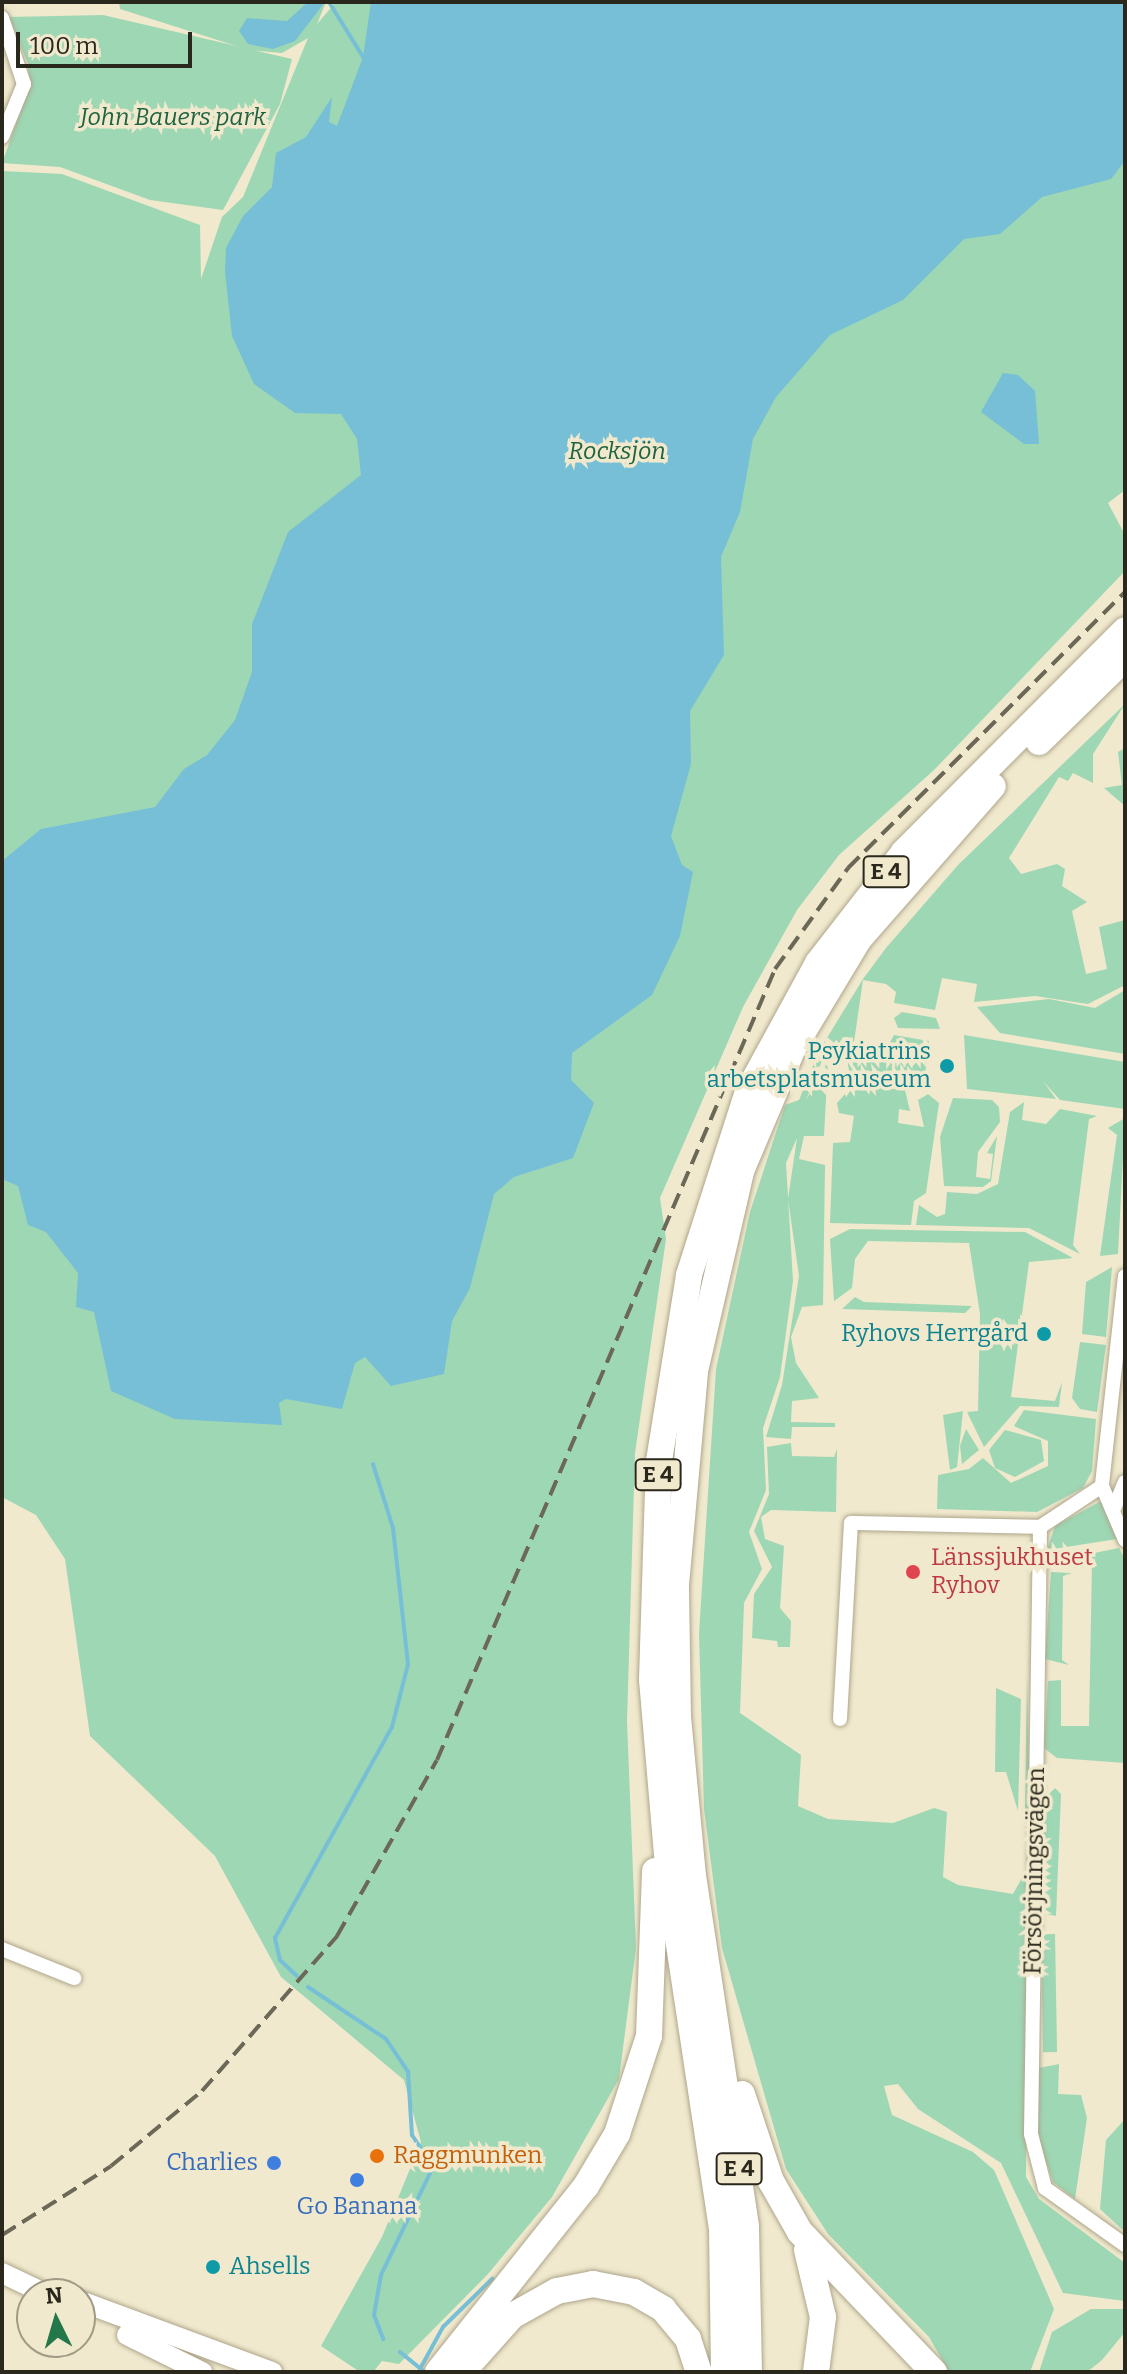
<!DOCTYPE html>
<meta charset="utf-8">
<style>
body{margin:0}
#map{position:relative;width:1127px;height:2374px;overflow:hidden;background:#f0e9cd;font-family:Bitter,serif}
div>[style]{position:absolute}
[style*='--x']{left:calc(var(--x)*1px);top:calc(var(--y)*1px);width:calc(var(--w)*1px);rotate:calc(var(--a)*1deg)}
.green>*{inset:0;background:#9ed7b4;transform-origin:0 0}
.water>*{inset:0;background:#76bfd6}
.stream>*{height:4px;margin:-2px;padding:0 2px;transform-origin:2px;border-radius:2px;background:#76bfd6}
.roads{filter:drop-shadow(0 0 2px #aea68c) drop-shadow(0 0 2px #aea68c)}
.minor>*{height:14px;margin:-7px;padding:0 7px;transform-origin:7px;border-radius:7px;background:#fff}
.secondary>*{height:20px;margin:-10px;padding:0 10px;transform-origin:10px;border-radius:10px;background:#fff}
.motorway>*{height:26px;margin:-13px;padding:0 13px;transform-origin:13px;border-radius:13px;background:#fff}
.rail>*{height:4px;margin-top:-2px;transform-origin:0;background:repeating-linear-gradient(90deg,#6c6857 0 16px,transparent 0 24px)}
.dots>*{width:22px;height:22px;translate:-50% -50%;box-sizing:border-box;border:4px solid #f0e9cd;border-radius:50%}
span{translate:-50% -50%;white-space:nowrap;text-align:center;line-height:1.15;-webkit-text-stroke:7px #f0e9cd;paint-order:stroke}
.shield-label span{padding:2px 6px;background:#f0e9cd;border:2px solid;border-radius:6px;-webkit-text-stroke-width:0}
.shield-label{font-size:22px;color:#2a271c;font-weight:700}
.park-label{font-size:24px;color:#206341;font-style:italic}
.culture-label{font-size:24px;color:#0d838f}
.right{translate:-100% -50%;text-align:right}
.left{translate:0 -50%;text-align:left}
.health-label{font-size:24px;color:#be3a42}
.street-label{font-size:24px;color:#2a271c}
.food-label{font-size:24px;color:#c56008}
.shop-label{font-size:24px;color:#366cbe}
.frame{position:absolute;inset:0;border:4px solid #2a271c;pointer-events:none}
.north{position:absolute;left:16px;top:2278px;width:80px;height:80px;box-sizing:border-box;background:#f0e9cd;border:2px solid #a19b86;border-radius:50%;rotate:355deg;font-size:22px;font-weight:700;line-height:32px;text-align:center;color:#2a271c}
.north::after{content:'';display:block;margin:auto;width:28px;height:36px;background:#23784a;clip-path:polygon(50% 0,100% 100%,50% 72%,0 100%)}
.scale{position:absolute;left:16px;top:32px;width:176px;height:36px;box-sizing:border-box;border:4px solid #2a271c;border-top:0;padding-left:10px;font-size:24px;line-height:28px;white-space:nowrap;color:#2a271c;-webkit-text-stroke:6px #f0e9cd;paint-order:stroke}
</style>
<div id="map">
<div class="green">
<div style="clip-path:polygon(119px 2px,326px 2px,317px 24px,336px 2px,1125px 2px,1125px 490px,1108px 503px,1125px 535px,1125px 571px,934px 770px,839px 855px,797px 910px,743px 1007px,660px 1198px,666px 1239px,635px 1453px,627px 1721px,636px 1948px,619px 2079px,552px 2197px,488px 2274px,399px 2364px,382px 2361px,373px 2372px,360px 2372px,321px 2346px,382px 2237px,421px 2142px,404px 2080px,281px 1977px,215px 1856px,90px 1736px,65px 1559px,36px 1515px,2px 1497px,2px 171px,62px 174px,200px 225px,201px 279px,222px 217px,243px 197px,308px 38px,282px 53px,249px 50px,120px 9px)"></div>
<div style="clip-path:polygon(103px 15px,292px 59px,280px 104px,223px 210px,150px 200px,60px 167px,2px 163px,29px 88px,28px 64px,9px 17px)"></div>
<div style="clip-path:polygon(1125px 704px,1093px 754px,1093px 783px,1073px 773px,1068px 781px,1059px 777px,1009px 858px,1021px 874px,1057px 864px,1065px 869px,1062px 886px,1087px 902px,1072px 911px,1086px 974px,1107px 969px,1099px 927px,1125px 920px,1125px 985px,1088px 1004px,1035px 996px,974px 1002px,977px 984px,942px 978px,935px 1010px,894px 1003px,896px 992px,886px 984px,863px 980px,854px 1042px,866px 1053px,853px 1056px,838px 1045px,826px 1051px,806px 1100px,828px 1061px,824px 1136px,804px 1136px,799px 1159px,825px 1165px,823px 1305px,802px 1307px,791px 1337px,796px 1363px,819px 1398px,792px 1401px,791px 1422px,835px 1423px,835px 1414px,835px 1436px,835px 1427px,792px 1427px,791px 1439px,766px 1437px,782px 1385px,799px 1276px,788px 1199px,797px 1138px,786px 1163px,793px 1281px,780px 1377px,763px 1428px,766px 1490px,749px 1532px,762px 1569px,744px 1603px,740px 1713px,801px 1755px,798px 1806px,828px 1819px,893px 1823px,934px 1808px,947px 1812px,943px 1877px,958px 1885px,1013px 1894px,1027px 1869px,1026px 2177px,1039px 2199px,1125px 2263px,1125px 2301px,1063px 2293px,1001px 2163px,918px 2109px,898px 2084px,884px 2086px,892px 2115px,973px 2152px,994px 2170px,1054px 2309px,1030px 2372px,949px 2372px,929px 2337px,828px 2234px,786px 2169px,722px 1948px,704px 1809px,699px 1633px,716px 1369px,750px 1212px,785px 1105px,799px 1100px,819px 1051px,863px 979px,886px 948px,958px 865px)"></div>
<div style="clip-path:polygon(1125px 748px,1125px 806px,1104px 788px,1122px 785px,1118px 752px)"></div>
<div style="clip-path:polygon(1125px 990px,1125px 1054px,1000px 1033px,977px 1007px,1049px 999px,1095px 1008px)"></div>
<div style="clip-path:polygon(902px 1012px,936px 1018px,940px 1029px,898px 1028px,894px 1018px)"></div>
<div style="clip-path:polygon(894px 1035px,929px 1041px,924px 1084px,850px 1074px,847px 1061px,888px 1046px)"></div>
<div style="clip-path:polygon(964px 1035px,1125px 1062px,1125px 1109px,1060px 1100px,1043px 1081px,1056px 1099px,967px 1089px)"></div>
<div style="clip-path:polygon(853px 1085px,905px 1090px,910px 1111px,899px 1109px,898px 1123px,924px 1127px,918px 1100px,928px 1094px,939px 1103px,926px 1193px,914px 1201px,911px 1225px,830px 1223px,833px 1143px,850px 1142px,854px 1116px,839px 1113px,837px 1103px)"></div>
<div style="clip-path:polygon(953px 1098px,992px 1100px,999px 1107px,1000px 1122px,978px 1152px,976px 1177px,990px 1179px,993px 1154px,987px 1153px,997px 1136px,991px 1181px,983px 1187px,944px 1186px,940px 1137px)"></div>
<div style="clip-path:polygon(1024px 1102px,1022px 1120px,1046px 1124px,1060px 1109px,1097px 1116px,1089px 1119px,1073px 1245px,1080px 1254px,1029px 1228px,916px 1225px,919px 1205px,937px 1217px,945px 1214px,947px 1192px,977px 1194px,998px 1184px,1010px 1112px)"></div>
<div style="clip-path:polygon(1125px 1118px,1118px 1254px,1100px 1256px,1117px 1135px,1108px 1128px)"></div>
<div style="clip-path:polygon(850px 1229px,1025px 1232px,1073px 1258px,1029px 1262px,1011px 1397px,1055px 1401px,1062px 1382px,1059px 1407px,1020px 1406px,984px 1447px,967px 1412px,978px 1411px,980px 1314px,969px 1243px,868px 1241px,855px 1259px,852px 1288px,834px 1301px,830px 1239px)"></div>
<div style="clip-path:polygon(1112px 1267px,1106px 1337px,1082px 1334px,1086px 1282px)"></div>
<div style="clip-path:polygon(855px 1297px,864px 1302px,972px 1306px,965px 1313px,842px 1309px)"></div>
<div style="clip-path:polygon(1080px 1342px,1106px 1345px,1097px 1412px,1080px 1409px,1072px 1398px)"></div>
<div style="clip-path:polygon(1024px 1410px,1096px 1419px,1092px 1471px,1083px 1488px,1037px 1512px,937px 1509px,938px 1475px,969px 1469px,983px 1458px,1011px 1483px,1048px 1466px,1048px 1441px,1014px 1426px)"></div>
<div style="clip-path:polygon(963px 1411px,957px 1467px,950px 1470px,943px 1415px)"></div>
<div style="clip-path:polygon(966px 1429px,979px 1450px,962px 1464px,960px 1446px)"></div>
<div style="clip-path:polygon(1005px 1430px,1041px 1440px,1044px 1461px,1015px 1477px,995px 1468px,989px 1450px)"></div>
<div style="clip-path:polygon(791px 1443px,792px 1456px,834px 1457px,837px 1449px,836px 1512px,771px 1510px,761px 1517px,765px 1539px,784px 1546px,780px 1608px,791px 1621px,790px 1647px,778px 1647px,777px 1641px,752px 1638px,754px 1594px,772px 1567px,754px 1531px,769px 1494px,767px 1447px)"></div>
<div style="clip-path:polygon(1101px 1501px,1117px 1539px,1047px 1550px,1055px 1526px)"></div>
<div style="clip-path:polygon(1119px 1548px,1125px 1559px,1125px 1763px,1057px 1758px,1044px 1748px,1048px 1681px,1061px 1680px,1061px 1726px,1089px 1726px,1092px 1562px,1079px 1556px)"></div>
<div style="clip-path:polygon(1051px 1572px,1072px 1573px,1063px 1576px,1062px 1660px,1069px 1665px,1045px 1659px)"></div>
<div style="clip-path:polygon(1027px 1677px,1030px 1811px,1025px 1811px)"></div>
<div style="clip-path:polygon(996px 1688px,1021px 1699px,1018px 1811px,1006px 1772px,995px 1772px)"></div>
<div style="clip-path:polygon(1055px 1788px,1061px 1794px,1056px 1916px,1041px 1913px,1044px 1799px)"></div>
<div style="left:1055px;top:1934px;width:118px;height:14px;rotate:89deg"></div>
<div style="clip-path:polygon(1059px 2064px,1058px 2094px,1081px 2095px,1087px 2118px,1075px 2199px,1053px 2182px,1037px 2134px,1039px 2068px)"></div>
<div style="clip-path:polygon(1125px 2119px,1125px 2232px,1100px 2209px,1106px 2140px)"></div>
<div style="clip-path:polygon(1091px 2309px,1125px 2309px,1125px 2332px,1102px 2360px,1087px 2372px,1039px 2372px,1052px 2332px)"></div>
</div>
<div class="water">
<div style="clip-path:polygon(308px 2px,325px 2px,295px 41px,273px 49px,248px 44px,239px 31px,247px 18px,287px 21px)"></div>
<div style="clip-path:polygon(371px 2px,1125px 2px,1125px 161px,1111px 179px,1042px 197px,1000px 234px,964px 239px,903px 300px,830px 335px,776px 397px,753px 439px,740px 512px,721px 557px,724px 655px,690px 711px,691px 764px,671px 836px,682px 865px,693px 872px,680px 936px,652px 995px,572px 1053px,571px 1080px,594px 1103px,573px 1158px,514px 1177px,494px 1194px,470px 1288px,452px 1321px,444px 1374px,391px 1386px,365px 1357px,355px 1363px,342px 1409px,286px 1399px,279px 1403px,282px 1425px,175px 1419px,111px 1391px,94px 1312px,76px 1307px,78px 1273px,46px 1232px,28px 1225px,18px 1186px,2px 1179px,2px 861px,41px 829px,155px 807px,184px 769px,207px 755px,235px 720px,252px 672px,252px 624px,288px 532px,361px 475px,357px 439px,341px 414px,295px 413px,254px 384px,232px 336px,225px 272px,226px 248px,243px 216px,272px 187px,276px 153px,306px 137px,332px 97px,329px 122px,337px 126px,363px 57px)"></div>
<div style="clip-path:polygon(1003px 373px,1018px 375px,1035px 391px,1039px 444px,1024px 444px,981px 412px)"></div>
</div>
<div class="stream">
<div style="--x:329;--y:2;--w:65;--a:58.3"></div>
<div style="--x:297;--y:1976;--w:23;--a:-137"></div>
<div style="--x:280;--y:1960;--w:23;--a:-103"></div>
<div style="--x:275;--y:1938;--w:241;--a:-61"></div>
<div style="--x:392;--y:1727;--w:65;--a:-75.7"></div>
<div style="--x:408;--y:1664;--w:137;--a:-96.3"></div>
<div style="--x:393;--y:1528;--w:67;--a:-107.4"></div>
<div style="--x:308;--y:1987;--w:94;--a:33.7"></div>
<div style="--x:386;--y:2039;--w:40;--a:56"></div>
<div style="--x:408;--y:2072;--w:63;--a:86.4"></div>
<div style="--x:412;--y:2135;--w:38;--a:57"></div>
<div style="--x:433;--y:2167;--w:120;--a:115.7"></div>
<div style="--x:381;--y:2275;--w:41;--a:99.9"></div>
<div style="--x:374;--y:2315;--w:26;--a:69"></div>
<div style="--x:400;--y:2352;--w:32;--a:39"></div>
<div style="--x:420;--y:2369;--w:48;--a:-61.3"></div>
<div style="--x:443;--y:2327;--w:69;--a:-44.4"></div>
</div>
<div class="roads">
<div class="minor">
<div style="--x:2;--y:18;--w:70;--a:71.6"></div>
<div style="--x:24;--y:84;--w:57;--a:112.5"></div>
<div style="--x:1125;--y:1276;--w:211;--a:96.3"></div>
<div style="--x:1102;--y:1486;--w:59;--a:66.9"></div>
<div style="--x:1102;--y:1486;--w:74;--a:146.5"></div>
<div style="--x:1040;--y:1527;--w:607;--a:90.85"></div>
<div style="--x:1031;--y:2134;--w:56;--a:75.5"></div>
<div style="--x:1045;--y:2188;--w:98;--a:35.5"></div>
<div style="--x:1113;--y:1511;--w:31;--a:-68"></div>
<div style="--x:840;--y:1719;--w:196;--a:-86.8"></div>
<div style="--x:851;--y:1523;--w:189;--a:1.2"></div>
<div style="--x:2;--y:1949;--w:78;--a:21.9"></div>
</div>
<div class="secondary">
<div style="--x:2;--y:2273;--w:49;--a:25.5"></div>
<div style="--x:80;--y:2301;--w:205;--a:20.3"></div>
<div style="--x:127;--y:2335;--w:84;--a:26.3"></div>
</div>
<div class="motorway">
<div style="--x:1039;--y:742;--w:120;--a:-44.3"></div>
<div style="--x:742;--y:2094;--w:92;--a:71.6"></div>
<div style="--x:771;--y:2181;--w:59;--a:60.4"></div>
<div style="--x:800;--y:2232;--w:194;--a:46.3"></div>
<div style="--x:807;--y:2250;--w:69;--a:76.6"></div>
<div style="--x:823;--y:2317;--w:55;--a:97.3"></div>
<div style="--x:438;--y:2372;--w:238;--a:-51.5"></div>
<div style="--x:586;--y:2186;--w:61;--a:-59.2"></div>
<div style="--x:617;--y:2134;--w:103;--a:-71.9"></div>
<div style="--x:649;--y:2036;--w:165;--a:-87.9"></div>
<div style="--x:462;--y:2372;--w:75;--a:-48.2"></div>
<div style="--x:512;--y:2316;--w:51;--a:-29.1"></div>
<div style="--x:557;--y:2291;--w:37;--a:-11"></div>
<div style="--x:593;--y:2284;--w:42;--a:11"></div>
<div style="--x:634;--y:2292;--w:34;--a:30"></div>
<div style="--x:663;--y:2309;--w:39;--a:50"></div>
<div style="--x:688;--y:2339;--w:35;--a:72"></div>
<div style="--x:724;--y:2372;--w:143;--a:-90.8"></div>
<div style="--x:722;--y:2229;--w:355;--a:-98.6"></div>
<div style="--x:669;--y:1878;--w:199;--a:-94.9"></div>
<div style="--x:652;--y:1680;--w:219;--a:-88.2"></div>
<div style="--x:659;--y:1461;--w:188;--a:-80.8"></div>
<div style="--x:689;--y:1275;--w:193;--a:-72.2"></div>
<div style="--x:748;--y:1091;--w:146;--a:-61.3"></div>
<div style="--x:818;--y:963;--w:140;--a:-52.2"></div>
<div style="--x:904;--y:852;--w:313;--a:-45.1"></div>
<div style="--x:749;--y:2372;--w:146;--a:-91.2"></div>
<div style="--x:746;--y:2226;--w:354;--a:-98.6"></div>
<div style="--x:693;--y:1876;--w:159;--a:-95.4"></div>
<div style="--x:678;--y:1718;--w:133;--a:-90.9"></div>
<div style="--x:676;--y:1585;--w:215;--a:-84.9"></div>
<div style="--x:695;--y:1371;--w:205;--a:-77"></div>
<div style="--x:741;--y:1171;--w:131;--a:-67.1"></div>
<div style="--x:792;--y:1050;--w:130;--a:-58.9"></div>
<div style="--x:859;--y:939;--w:203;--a:-48.8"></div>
</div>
</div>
<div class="rail">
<div style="--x:2;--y:2235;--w:129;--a:-32.3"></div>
<div style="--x:111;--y:2166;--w:118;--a:-39.5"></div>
<div style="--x:202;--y:2091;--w:206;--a:-48.9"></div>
<div style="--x:337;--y:1936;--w:202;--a:-60.4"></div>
<div style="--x:437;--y:1760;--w:860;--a:-66.86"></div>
<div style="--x:775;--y:969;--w:125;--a:-54.1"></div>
<div style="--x:848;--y:868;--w:391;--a:-44.9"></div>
</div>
<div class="dots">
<div style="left:947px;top:1066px;background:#0f9aa8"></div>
<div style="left:1044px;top:1334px;background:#0f9aa8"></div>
<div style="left:913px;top:1572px;background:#e0444e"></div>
<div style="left:377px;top:2156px;background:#e8710a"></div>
<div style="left:274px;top:2163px;background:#3f7fe0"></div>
<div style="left:357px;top:2180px;background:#3f7fe0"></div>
<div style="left:213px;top:2267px;background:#0f9aa8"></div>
</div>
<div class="shield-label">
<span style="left:886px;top:872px">E 4</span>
<span style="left:658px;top:1475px">E 4</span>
<span style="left:739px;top:2169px">E 4</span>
</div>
<div class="park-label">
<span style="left:173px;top:118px">John Bauers park</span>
<span style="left:617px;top:452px">Rocksjön</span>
</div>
<div class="culture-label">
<span class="right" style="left:931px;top:1066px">Psykiatrins<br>arbetsplatsmuseum</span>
<span class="right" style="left:1028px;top:1334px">Ryhovs Herrgård</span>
<span class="left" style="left:229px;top:2267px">Ahsells</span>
</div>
<div class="health-label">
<span class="left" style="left:931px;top:1572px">Länssjukhuset<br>Ryhov</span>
</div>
<div class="street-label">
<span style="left:1035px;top:1871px;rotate:-89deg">Försörjningsvägen</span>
</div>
<div class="food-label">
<span class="left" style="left:393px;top:2156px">Raggmunken</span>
</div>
<div class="shop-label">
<span class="right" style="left:258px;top:2163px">Charlies</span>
<span style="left:357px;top:2207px">Go Banana</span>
</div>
<div class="frame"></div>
<div class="north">N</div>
<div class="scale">100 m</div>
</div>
